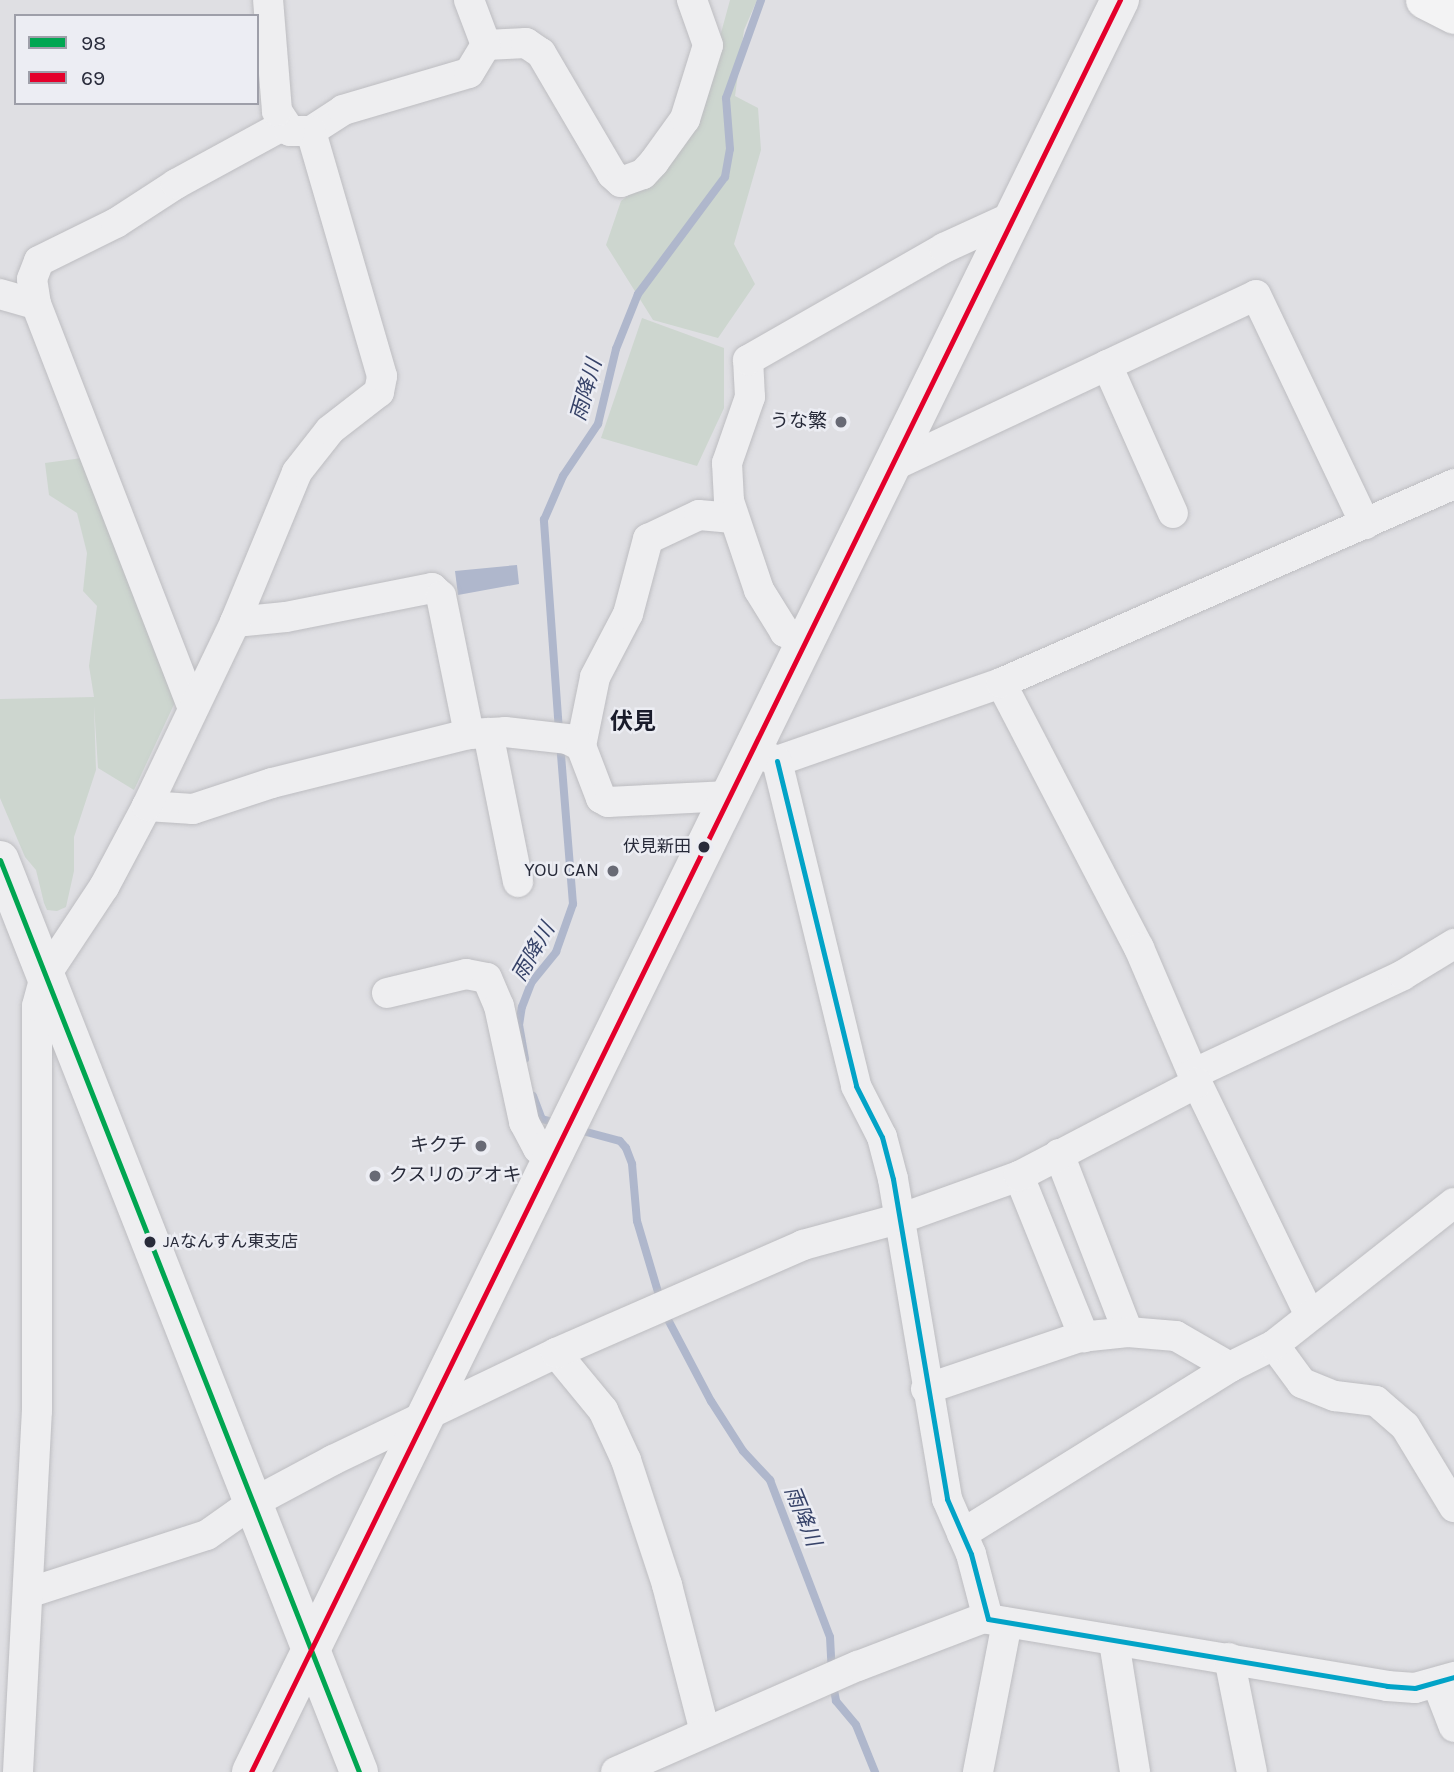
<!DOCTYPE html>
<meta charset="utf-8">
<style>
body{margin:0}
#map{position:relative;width:1454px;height:1772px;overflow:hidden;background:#dfdfe3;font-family:Karla,"Noto Sans JP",sans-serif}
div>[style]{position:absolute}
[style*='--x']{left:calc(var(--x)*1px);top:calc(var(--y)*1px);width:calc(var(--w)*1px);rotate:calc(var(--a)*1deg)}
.green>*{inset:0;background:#cdd6cf}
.water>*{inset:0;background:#afb7cc}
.stream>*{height:8px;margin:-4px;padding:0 4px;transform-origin:4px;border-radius:4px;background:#afb7cc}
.roads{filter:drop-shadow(0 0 2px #bdbdc1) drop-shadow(0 0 2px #bdbdc1)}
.minor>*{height:30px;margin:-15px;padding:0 15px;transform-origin:15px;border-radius:15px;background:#eeeef0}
.tertiary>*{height:38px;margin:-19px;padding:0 19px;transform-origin:19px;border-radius:19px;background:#eeeef0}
.trunk>*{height:38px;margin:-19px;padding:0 19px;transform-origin:19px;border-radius:19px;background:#f3f3f4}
.bus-1>*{height:5px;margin:-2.5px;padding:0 2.5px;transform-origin:2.5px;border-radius:2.5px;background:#00a651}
.bus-2>*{height:5px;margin:-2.5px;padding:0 2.5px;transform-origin:2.5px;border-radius:2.5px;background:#e4002b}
.bus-3>*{height:5px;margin:-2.5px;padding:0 2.5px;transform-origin:2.5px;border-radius:2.5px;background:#02a3c7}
.dots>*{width:19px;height:19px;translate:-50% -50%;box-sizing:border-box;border:4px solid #ecedf3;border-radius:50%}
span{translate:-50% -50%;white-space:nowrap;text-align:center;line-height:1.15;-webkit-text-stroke:5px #ecedf3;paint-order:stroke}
.bus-label{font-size:17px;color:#282b3a}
.right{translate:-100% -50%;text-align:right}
.left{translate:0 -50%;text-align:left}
.poi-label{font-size:19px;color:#282b3a}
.water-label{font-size:21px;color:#374369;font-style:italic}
.quarter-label{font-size:23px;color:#1a1c2b;font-weight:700}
.legend{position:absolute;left:14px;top:14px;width:245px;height:91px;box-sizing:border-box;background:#ecedf3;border:2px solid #9e9fa9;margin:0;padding:9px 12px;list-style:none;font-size:21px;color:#282b3a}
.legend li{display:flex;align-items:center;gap:14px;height:35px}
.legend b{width:35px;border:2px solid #9e9fa9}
</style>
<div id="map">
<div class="green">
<div style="clip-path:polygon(730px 0,757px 0,744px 30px,735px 96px,758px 108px,761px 150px,734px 244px,755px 284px,718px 338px,653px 320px,606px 245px,621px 201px,670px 164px,700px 110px)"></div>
<div style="clip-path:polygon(642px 318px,724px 348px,724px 408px,697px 466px,601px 438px)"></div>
<div style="clip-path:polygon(97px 456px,177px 698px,134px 790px,98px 768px,94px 705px,96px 770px,74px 837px,74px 871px,66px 907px,57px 911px,47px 910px,44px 903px,36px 870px,25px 857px,0 798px,0 699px,94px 697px,89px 666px,97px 606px,83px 591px,87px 553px,77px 513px,49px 495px,45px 463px)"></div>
</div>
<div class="water">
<div style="clip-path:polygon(517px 565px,519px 584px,458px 595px,455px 571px)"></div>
</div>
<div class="stream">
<div style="--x:559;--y:731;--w:212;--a:-94.1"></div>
<div style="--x:544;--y:520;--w:48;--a:-66.6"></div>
<div style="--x:563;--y:476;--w:63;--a:-56.1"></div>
<div style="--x:598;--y:424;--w:77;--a:-76.5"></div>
<div style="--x:616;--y:349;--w:59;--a:-68.2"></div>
<div style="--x:638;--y:294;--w:146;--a:-53.4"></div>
<div style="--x:725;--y:177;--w:28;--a:-80"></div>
<div style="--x:730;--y:149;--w:51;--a:-94.5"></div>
<div style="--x:726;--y:98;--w:104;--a:-70.3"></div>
<div style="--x:525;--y:1059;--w:35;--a:-100"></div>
<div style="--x:519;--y:1025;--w:18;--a:-81"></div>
<div style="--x:522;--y:1007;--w:26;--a:-69"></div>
<div style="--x:531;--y:983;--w:40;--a:-51"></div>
<div style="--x:556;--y:952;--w:51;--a:-70.5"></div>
<div style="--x:573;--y:904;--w:161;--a:-94.6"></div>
<div style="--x:533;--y:1096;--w:25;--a:69"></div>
<div style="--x:542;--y:1119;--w:15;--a:16"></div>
<div style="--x:579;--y:1130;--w:42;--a:15"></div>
<div style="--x:620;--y:1141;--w:9;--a:49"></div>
<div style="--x:626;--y:1148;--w:17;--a:69"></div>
<div style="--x:632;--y:1164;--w:57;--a:85"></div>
<div style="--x:637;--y:1221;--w:95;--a:73.5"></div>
<div style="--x:664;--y:1312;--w:101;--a:62.2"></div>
<div style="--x:711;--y:1401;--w:59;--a:57.4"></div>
<div style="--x:743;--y:1451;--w:40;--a:47"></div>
<div style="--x:770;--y:1480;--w:168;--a:69.1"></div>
<div style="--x:830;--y:1637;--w:35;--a:87"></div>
<div style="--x:833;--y:1685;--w:16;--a:79"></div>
<div style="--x:836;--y:1701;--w:31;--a:50"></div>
<div style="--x:856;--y:1725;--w:51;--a:68"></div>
</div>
<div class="roads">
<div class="minor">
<div style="--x:486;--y:45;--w:40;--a:-2.9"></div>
<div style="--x:526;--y:43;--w:18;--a:34"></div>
<div style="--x:541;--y:53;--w:140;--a:59.6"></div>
<div style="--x:612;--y:174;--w:12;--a:42"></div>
<div style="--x:621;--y:182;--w:23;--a:-20"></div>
<div style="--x:643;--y:174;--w:16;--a:-47"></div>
<div style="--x:654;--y:162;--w:53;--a:-54.2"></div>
<div style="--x:685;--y:119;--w:77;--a:-72.7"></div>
<div style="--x:708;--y:45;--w:48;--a:-109.6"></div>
<div style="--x:311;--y:131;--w:38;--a:-33"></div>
<div style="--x:343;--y:110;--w:131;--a:-16.4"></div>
<div style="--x:469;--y:73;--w:33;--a:-59"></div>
<div style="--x:486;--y:45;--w:48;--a:-110.7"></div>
<div style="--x:0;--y:294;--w:37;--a:16"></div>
<div style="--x:1107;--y:365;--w:162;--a:66"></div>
<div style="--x:893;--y:466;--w:401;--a:-25.2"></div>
<div style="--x:1256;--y:295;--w:254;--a:64.5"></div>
<div style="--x:235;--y:622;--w:51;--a:-5.6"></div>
<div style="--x:286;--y:617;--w:149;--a:-11.2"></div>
<div style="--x:432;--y:588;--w:12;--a:42"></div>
<div style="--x:441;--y:596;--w:141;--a:78.5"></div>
<div style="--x:808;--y:641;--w:25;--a:-159"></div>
<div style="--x:785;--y:632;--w:49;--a:-121.8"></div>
<div style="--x:759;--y:590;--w:94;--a:-108.6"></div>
<div style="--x:729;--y:501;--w:38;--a:-93"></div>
<div style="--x:727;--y:463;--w:70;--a:-70.8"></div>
<div style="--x:750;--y:397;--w:37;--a:-93"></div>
<div style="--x:748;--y:360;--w:226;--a:-29.7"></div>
<div style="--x:944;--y:248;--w:77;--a:-24.6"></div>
<div style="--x:1001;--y:683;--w:299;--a:62.5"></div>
<div style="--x:1139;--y:948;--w:147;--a:66.8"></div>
<div style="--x:1197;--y:1083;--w:257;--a:64.1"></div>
<div style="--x:192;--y:706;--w:431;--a:-111.2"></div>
<div style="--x:36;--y:304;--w:25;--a:-99"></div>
<div style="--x:32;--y:279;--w:19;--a:-69"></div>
<div style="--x:39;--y:261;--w:86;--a:-26.3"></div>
<div style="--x:116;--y:223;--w:72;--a:-33"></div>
<div style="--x:176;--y:184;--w:123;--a:-28.6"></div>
<div style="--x:488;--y:733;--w:152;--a:78.6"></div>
<div style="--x:581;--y:746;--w:70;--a:-78.5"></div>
<div style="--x:595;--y:677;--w:71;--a:-62.4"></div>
<div style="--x:628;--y:614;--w:78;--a:-75.1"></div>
<div style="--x:648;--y:539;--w:56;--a:-25.2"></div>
<div style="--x:699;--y:515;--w:34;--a:5"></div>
<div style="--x:760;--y:754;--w:18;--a:22"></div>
<div style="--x:777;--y:761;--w:237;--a:-19.2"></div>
<div style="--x:1001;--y:683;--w:495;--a:-23.7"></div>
<div style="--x:777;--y:761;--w:334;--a:76.3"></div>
<div style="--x:856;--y:1086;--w:57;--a:63"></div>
<div style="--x:882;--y:1137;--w:43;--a:75.3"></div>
<div style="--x:893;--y:1179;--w:325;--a:80.4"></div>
<div style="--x:947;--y:1499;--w:60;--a:66.4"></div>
<div style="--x:971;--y:1554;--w:67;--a:75.3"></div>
<div style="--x:988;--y:1619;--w:405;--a:9.5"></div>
<div style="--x:1387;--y:1686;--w:28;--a:4"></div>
<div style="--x:1415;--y:1688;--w:41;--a:-15.8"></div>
<div style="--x:147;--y:806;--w:46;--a:3.7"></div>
<div style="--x:193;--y:809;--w:83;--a:-18.2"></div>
<div style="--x:272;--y:783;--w:203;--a:-14"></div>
<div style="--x:469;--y:734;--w:36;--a:-3"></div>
<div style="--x:505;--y:732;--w:62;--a:6.4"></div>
<div style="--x:567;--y:739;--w:16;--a:27"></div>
<div style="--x:581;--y:746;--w:56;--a:69"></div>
<div style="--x:601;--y:798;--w:8;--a:30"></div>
<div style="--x:608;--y:802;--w:121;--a:-2.8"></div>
<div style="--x:387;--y:993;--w:81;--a:-13.5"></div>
<div style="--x:466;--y:974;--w:21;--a:11"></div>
<div style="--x:487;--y:978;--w:30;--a:67"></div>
<div style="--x:499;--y:1006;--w:119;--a:77.8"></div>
<div style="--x:524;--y:1122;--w:30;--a:62"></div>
<div style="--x:538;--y:1148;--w:20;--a:27"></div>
<div style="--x:1193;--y:1074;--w:232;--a:-25.2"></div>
<div style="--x:1403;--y:975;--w:60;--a:-31.3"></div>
<div style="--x:1059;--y:1154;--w:191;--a:68.8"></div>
<div style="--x:1019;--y:1176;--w:174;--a:68"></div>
<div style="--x:1274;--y:1345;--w:47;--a:53.6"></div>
<div style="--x:1302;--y:1383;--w:35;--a:22"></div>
<div style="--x:1335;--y:1396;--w:41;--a:7"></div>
<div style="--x:1376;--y:1401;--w:38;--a:41"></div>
<div style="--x:1405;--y:1426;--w:95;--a:58.8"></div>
<div style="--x:556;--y:1353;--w:74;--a:50.5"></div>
<div style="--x:603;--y:1410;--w:55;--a:65.3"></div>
<div style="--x:626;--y:1460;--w:132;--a:71.8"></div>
<div style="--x:667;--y:1585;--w:152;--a:75.5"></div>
<div style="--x:926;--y:1389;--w:163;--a:-18.7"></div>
<div style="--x:1080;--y:1337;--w:48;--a:-5.9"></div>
<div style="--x:1128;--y:1332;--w:48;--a:4.8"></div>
<div style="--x:1176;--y:1336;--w:62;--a:29.9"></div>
<div style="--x:962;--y:1534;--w:316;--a:-31.9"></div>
<div style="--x:1230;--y:1367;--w:49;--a:-26.6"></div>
<div style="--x:1274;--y:1345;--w:229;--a:-38.3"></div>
<div style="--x:28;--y:1593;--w:188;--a:-18"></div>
<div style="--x:207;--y:1535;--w:54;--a:-35.2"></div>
<div style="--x:251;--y:1504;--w:93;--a:-28.2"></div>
<div style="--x:333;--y:1460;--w:247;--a:-25.6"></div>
<div style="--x:556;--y:1353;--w:270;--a:-23.6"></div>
<div style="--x:803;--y:1245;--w:103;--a:-15.3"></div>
<div style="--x:902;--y:1218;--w:124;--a:-19.7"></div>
<div style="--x:1019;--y:1176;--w:201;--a:-27.6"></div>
<div style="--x:1114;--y:1642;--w:132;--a:80.8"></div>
<div style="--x:1229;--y:1658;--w:116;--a:78.6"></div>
<div style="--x:1437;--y:1683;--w:47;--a:68.9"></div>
<div style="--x:18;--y:1772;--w:361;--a:-87"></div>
<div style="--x:37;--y:1411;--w:405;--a:-90"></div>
<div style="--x:37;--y:1006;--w:31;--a:-75"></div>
<div style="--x:45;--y:976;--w:107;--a:-56.5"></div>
<div style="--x:104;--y:887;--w:92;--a:-62"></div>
<div style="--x:147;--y:806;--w:204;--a:-64.4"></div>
<div style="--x:235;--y:622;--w:162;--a:-67.5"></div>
<div style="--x:297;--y:472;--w:53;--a:-51.8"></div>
<div style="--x:330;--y:430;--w:62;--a:-37.8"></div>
<div style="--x:379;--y:392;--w:16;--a:-79"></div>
<div style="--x:382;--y:376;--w:255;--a:-106.2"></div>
<div style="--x:311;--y:131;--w:21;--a:180"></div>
<div style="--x:290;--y:131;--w:24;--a:-123"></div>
<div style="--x:277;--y:111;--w:111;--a:-94.6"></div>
<div style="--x:616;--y:1772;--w:264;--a:-23.7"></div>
<div style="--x:858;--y:1666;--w:137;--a:-20.9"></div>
<div style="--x:978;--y:1772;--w:152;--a:-79"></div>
</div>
<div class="tertiary">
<div style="--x:0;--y:860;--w:980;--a:68.51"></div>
<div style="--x:251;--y:1772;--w:1974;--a:-63.88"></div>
</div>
<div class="trunk">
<div style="--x:1425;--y:0;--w:33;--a:27"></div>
</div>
</div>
<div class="bus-1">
<div style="--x:0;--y:860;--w:980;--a:68.51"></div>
</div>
<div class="bus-2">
<div style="--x:251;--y:1772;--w:1974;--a:-63.88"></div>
</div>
<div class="bus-3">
<div style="--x:777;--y:761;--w:334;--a:76.3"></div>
<div style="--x:856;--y:1086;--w:57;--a:63"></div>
<div style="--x:882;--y:1137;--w:43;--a:75.3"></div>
<div style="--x:893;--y:1179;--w:325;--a:80.4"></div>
<div style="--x:947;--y:1499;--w:60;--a:66.4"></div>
<div style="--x:971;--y:1554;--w:67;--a:75.3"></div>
<div style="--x:988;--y:1619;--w:405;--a:9.5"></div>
<div style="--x:1387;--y:1686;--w:28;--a:4"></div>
<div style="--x:1415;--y:1688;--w:41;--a:-15.8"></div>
</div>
<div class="dots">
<div style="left:841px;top:422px;background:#686a75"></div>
<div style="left:704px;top:847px;background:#282b3a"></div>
<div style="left:613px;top:871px;background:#686a75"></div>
<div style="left:481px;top:1146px;background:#686a75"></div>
<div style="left:375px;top:1176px;background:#686a75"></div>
<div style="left:150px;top:1242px;background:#282b3a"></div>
</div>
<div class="bus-label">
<span class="right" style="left:691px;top:847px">伏見新田</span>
<span class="left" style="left:163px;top:1242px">JAなんすん東支店</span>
</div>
<div class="poi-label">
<span class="right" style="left:827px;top:422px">うな繁</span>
<span class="right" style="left:599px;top:871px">YOU CAN</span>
<span class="right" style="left:467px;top:1146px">キクチ</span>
<span class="left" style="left:389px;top:1176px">クスリのアオキ</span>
</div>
<div class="water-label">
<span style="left:586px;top:390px;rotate:-74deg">雨降川</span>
<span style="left:533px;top:952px;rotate:-60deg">雨降川</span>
<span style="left:803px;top:1516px;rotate:68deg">雨降川</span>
</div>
<div class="quarter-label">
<span style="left:633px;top:722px">伏見</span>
</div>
<ul class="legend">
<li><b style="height:9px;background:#00a651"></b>98</li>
<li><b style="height:9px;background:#e4002b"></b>69</li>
</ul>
</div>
